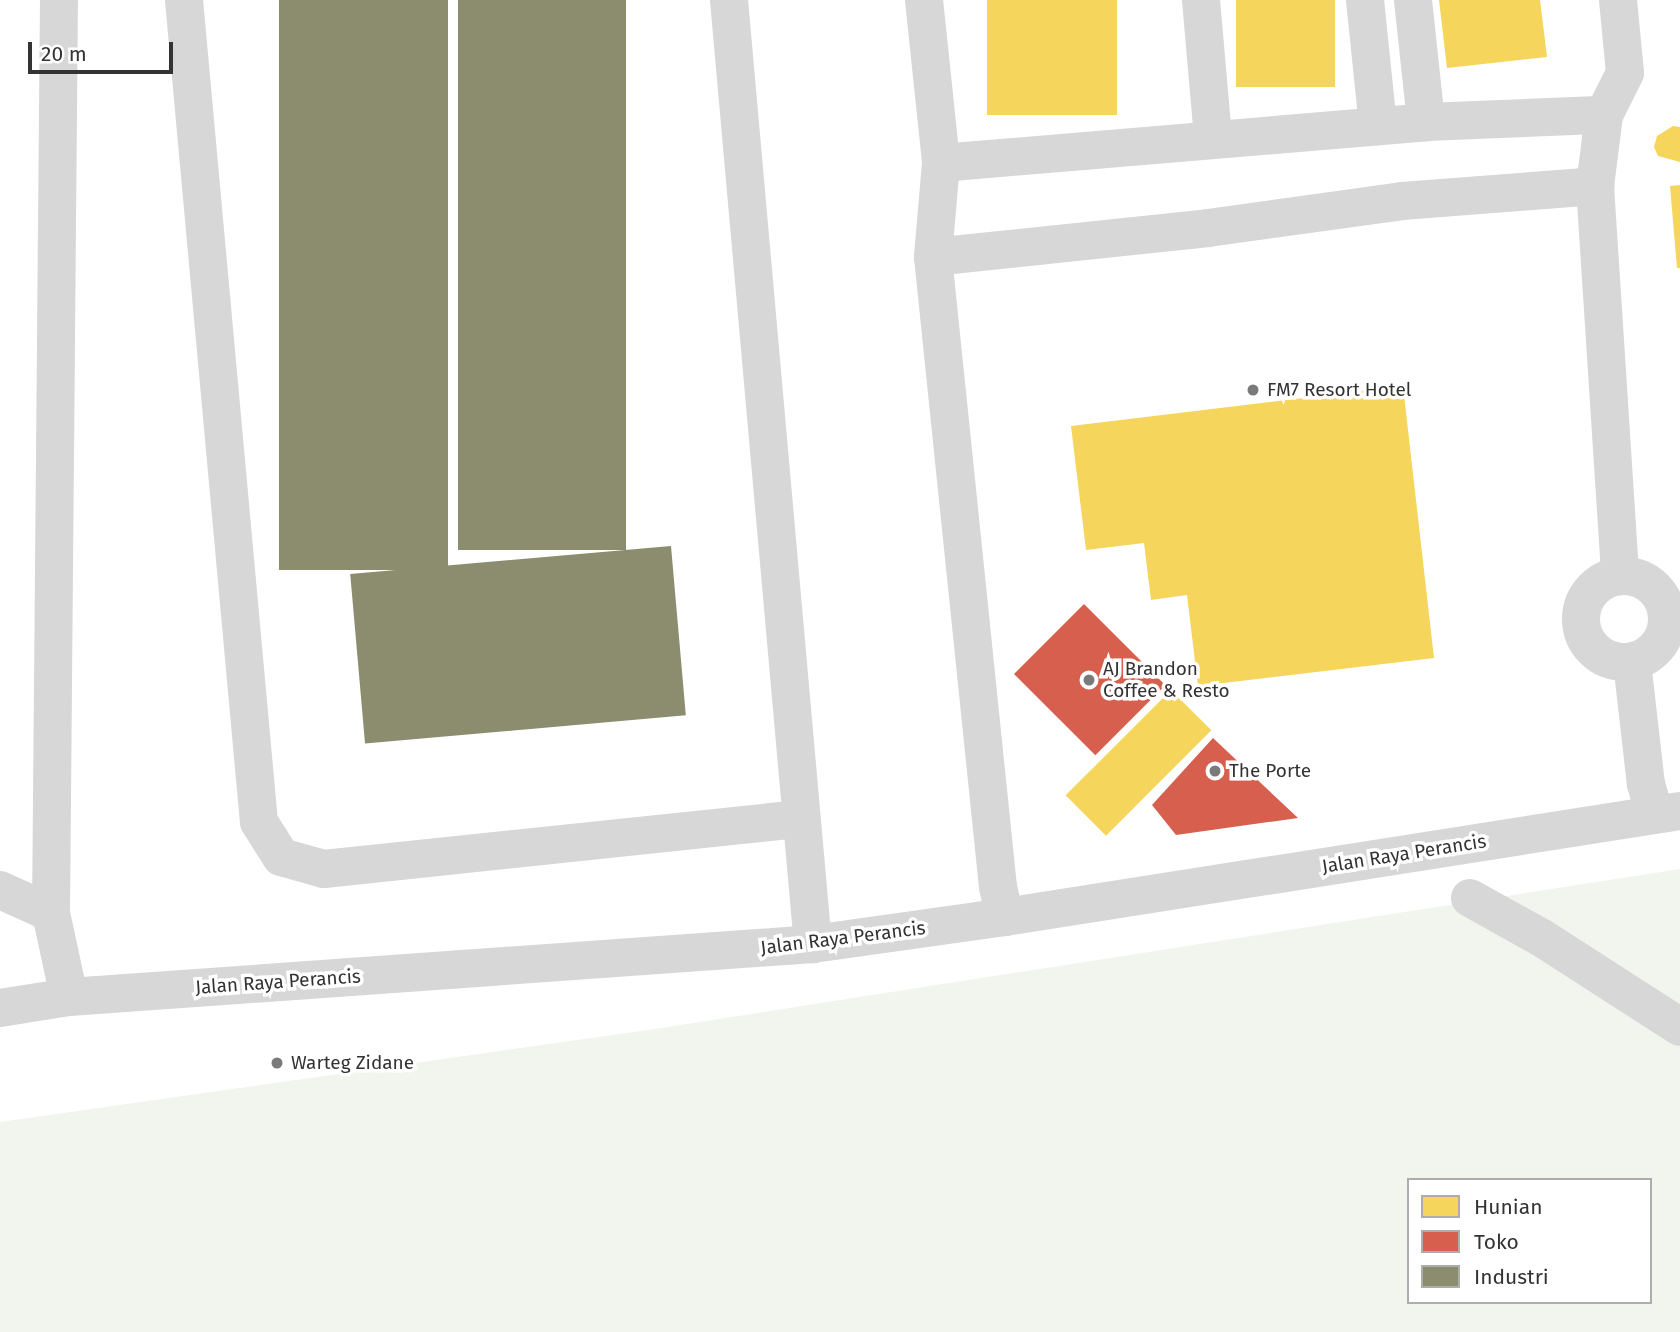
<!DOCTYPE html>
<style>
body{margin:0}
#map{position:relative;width:1680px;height:1332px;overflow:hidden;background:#fff;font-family:"Fira Sans",sans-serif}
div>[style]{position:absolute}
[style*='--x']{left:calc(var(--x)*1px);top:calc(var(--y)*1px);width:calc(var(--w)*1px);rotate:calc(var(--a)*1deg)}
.green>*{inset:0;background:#f1f5ed}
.homes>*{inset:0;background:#f6d55c;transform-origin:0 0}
.shops>*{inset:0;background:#d6604d;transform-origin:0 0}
.industry>*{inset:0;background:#8c8c6e;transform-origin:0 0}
.minor>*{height:38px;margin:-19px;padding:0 19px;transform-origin:19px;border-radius:19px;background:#d7d7d7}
.minor>.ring{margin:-19px;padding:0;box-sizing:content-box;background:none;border:38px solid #d7d7d7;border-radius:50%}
.dots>*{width:19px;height:19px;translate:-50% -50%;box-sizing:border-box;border:4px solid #fff;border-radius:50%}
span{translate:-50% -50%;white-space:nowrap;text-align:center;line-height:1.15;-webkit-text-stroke:7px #fff;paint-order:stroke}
.poi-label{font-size:19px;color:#333}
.left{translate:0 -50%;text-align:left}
.street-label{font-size:19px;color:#333}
.legend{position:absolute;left:1407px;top:1178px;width:245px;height:126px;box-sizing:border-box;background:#fff;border:2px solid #adadad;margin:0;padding:9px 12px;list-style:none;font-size:21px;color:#333}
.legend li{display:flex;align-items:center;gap:14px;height:35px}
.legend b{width:35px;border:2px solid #adadad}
.scale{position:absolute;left:28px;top:42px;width:145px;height:32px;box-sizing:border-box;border:4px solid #333;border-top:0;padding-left:9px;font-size:21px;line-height:24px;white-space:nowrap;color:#333;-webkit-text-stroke:5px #fff;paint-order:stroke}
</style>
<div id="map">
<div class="green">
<div style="clip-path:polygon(evenodd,1680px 869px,1680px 1332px,0 1332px,0 1122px,655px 1029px,1680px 869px,1409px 1180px,1650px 1180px,1650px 1302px,1409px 1302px,1409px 1180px)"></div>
</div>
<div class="homes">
<div style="left:987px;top:0;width:130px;height:115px"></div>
<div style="left:1236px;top:0;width:99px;height:87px"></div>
<div style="clip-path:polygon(1439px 0,1540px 0,1547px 57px,1447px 68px)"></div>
<div style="clip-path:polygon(1673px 126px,1680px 127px,1680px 162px,1658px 156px,1654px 147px,1657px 136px)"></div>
<div style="clip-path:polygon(1680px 185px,1680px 268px,1677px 268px,1670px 186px)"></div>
<div style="clip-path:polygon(1403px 386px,1434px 658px,1198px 686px,1187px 595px,1151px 600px,1144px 543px,1086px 550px,1071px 426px)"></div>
<div style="left:1171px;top:690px;width:57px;height:149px;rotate:45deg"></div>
</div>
<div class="shops">
<div style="left:1084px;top:604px;width:115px;height:99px;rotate:45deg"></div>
<div style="clip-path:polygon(1213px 738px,1298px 818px,1176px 835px,1152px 805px)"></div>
</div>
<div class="industry">
<div style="left:279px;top:0;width:169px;height:570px"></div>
<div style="left:458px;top:0;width:168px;height:550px"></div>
<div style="left:671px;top:546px;width:170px;height:322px;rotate:85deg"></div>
</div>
<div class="minor">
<div style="--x:184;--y:0;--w:825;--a:84.79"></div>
<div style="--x:259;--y:822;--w:41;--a:57.8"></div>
<div style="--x:281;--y:857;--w:45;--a:15.6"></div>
<div style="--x:324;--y:869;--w:479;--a:-6"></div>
<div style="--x:729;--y:0;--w:948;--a:84.92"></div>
<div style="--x:924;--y:0;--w:164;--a:84"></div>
<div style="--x:941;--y:163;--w:94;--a:94.9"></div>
<div style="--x:933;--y:257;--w:633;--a:84.11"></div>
<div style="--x:998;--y:887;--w:31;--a:77"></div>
<div style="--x:1201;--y:0;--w:139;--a:85"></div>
<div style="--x:1365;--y:0;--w:127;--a:84.1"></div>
<div style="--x:1413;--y:0;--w:123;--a:83.9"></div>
<div style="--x:1618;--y:0;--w:73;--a:84.5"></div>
<div style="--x:1625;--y:73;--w:47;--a:116.6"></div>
<div style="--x:1604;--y:115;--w:72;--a:97.2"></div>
<div style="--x:1595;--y:186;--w:391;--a:86.3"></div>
<div style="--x:941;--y:163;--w:487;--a:-4.8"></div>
<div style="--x:1426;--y:122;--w:178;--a:-2.3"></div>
<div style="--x:933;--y:257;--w:277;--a:-6"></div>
<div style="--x:1208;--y:228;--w:196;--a:-7.9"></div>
<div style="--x:1402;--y:201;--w:194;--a:-4.4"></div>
<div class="ring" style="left:1581px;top:576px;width:48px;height:48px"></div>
<div style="--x:1632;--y:662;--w:123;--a:83.5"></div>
<div style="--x:1646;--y:784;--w:32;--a:74"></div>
<div style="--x:0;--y:890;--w:56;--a:24.3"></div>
<div style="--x:51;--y:913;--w:86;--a:77.9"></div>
<div style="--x:1470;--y:898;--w:82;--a:29.1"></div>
<div style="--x:1542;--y:938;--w:164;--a:32.8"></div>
<div style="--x:51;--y:913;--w:913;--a:-89.5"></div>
<div style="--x:0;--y:1008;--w:70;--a:-9.1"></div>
<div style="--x:69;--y:997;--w:746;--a:-4.07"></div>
<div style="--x:813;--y:944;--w:194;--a:-8"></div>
<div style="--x:1005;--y:917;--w:683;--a:-8.92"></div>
</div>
<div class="dots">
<div style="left:1253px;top:390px;background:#7a7a7a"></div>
<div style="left:1089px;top:680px;background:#7a7a7a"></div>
<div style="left:1215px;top:771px;background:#7a7a7a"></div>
<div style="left:277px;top:1063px;background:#7a7a7a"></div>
</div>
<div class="poi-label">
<span class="left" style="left:1267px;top:390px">FM7 Resort Hotel</span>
<span class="left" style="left:1103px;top:680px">AJ Brandon<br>Coffee &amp; Resto</span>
<span class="left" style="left:1229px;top:771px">The Porte</span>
<span class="left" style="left:291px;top:1063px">Warteg Zidane</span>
</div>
<div class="street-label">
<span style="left:1404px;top:854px;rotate:-9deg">Jalan Raya Perancis</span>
<span style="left:843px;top:938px;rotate:-7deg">Jalan Raya Perancis</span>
<span style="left:278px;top:982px;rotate:-4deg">Jalan Raya Perancis</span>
</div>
<ul class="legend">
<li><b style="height:19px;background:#f6d55c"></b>Hunian</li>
<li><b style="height:19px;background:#d6604d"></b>Toko</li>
<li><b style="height:19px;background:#8c8c6e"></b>Industri</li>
</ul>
<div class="scale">20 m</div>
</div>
